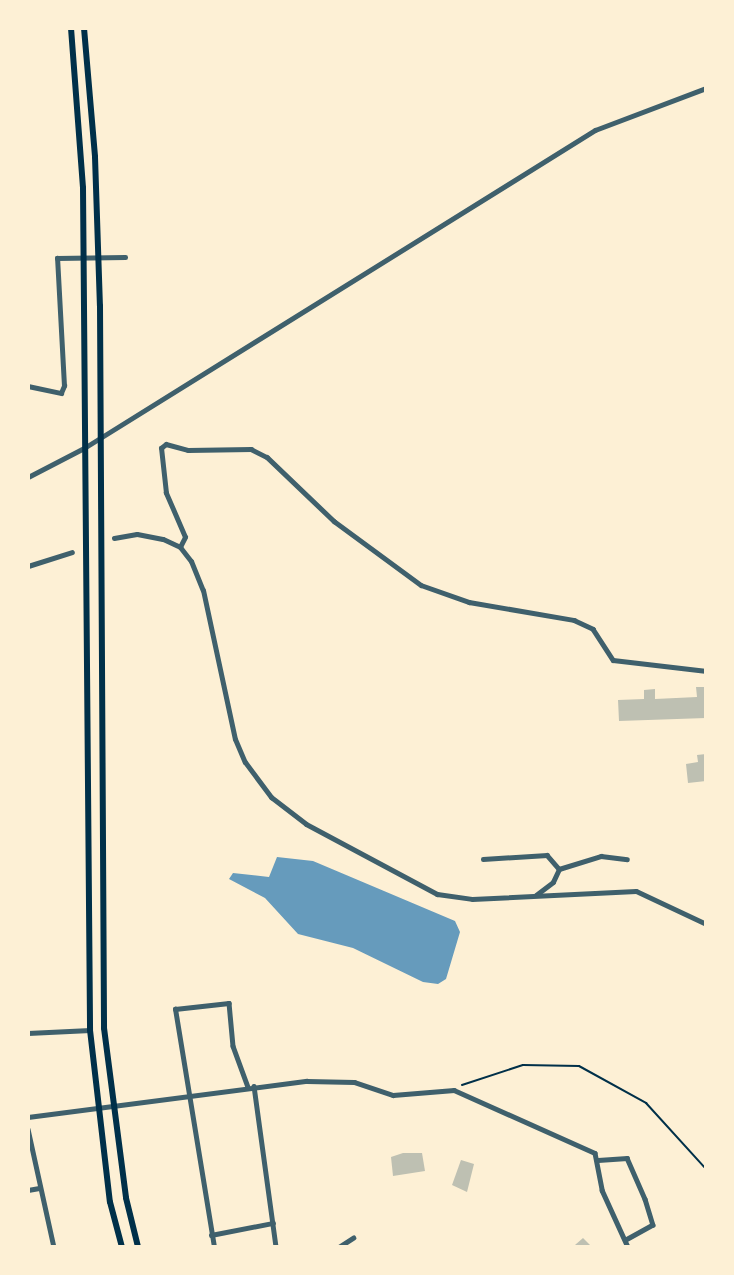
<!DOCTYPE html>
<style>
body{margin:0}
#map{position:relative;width:734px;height:1275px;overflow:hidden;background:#fdf0d5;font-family:"Asap Condensed",sans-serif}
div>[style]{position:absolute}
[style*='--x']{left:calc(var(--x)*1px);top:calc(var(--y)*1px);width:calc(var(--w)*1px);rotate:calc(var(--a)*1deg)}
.water>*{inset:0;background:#669bbc}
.building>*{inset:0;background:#bec0b2}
.path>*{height:2px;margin:-1px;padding:0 1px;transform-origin:1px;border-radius:1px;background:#003049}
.minor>*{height:4.5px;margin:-2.25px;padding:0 2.25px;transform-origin:2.25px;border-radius:2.25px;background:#3f606c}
.tertiary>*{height:5px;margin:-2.5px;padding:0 2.5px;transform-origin:2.5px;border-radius:2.5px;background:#3f606c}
.secondary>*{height:6px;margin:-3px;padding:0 3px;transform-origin:3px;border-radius:3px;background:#003049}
span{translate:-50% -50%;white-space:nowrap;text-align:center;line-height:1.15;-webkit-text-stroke:5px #fdf0d5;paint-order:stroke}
.frame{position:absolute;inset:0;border:30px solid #fdf0d5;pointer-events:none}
</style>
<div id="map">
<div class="water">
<div style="clip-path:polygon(277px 857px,313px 861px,455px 921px,460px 932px,446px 979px,438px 984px,423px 982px,353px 948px,298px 934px,265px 898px,229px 879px,233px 873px,269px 877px)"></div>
</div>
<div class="building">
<div style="clip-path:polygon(696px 687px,706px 687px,706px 718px,619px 721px,618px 700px,644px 699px,644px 690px,655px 689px,655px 699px,697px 697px)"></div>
<div style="clip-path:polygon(706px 754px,706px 781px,688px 783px,686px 764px,698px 762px,697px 755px)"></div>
<div style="clip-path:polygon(403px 1153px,422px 1153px,425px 1171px,393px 1176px,391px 1157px)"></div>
<div style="clip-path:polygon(461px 1160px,474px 1164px,467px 1192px,452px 1185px)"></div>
<div style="clip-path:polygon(583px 1238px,592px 1247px,575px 1245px)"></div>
</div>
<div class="path">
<div style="--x:462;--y:1085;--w:64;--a:-18.2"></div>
<div style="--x:523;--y:1065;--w:56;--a:1"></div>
<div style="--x:579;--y:1066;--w:77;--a:28.9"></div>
<div style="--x:646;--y:1103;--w:89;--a:47.7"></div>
</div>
<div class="minor">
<div style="--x:28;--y:386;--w:34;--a:12"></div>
<div style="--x:61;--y:393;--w:8;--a:-67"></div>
<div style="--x:64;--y:386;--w:128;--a:-93.1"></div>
<div style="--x:57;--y:258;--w:68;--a:-0.8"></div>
<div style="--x:180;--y:547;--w:11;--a:-63"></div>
<div style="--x:185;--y:537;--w:48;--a:-113.4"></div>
<div style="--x:166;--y:493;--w:45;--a:-96.3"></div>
<div style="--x:161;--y:448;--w:6;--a:-39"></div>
<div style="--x:166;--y:444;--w:23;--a:15"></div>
<div style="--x:188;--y:450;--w:63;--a:-0.9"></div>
<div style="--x:251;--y:449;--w:18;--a:27"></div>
<div style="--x:267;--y:457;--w:93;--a:43.7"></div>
<div style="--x:334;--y:521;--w:108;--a:36.3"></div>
<div style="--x:421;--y:585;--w:51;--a:19.5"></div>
<div style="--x:469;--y:602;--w:107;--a:9.7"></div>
<div style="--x:574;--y:620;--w:21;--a:25"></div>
<div style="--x:593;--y:629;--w:37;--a:57"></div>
<div style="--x:613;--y:660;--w:94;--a:6.7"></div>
<div style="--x:483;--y:859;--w:64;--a:-3.6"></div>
<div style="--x:547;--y:855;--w:18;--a:49"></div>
<div style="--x:559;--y:869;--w:44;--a:-17.2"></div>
<div style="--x:601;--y:856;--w:26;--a:7"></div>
<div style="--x:536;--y:895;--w:21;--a:-37"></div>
<div style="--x:553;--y:882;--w:14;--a:-65"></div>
<div style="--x:28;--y:1033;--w:62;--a:-2.8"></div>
<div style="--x:254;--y:1086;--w:162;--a:82.2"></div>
<div style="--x:28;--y:1117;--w:281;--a:-7.4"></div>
<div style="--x:307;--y:1081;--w:47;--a:1.2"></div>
<div style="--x:354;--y:1082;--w:41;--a:18.4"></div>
<div style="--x:393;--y:1095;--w:61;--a:-4.7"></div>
<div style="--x:454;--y:1090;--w:154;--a:24.1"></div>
<div style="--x:595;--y:1153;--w:38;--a:79"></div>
<div style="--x:602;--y:1190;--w:63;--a:65.5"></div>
<div style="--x:28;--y:1129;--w:121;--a:77.6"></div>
<div style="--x:598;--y:1160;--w:29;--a:-4"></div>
<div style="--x:627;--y:1158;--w:45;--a:66.3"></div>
<div style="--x:645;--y:1199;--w:27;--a:73"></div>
<div style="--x:653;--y:1225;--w:31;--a:151"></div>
<div style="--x:28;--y:1190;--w:11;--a:-10"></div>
<div style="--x:211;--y:1235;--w:63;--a:-11"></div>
<div style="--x:214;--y:1247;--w:241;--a:-99.3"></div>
<div style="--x:175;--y:1009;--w:54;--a:-6.3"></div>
<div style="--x:229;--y:1003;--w:43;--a:84.7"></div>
<div style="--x:233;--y:1046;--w:44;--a:69.9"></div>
<div style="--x:339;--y:1247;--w:17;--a:-33"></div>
</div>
<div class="tertiary">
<div style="--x:28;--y:477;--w:63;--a:-27.4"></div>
<div style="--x:84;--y:448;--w:602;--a:-31.89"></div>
<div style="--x:595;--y:130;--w:119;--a:-20.7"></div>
<div style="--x:114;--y:538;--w:23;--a:-10"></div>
<div style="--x:137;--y:534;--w:26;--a:11"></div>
<div style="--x:163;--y:539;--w:19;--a:25"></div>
<div style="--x:180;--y:547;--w:18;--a:52"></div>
<div style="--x:191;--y:561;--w:31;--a:68"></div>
<div style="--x:203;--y:590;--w:152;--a:77.9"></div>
<div style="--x:235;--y:739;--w:25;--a:67"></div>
<div style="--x:245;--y:762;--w:44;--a:53.4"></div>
<div style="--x:271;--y:797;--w:44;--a:37.6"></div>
<div style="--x:306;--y:824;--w:149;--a:28.1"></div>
<div style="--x:437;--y:894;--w:35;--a:8"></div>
<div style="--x:472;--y:899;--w:164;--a:-2.8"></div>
<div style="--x:636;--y:891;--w:77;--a:25.2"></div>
<div style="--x:28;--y:566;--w:46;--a:-17.7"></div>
</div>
<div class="secondary">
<div style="--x:71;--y:28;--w:160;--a:85.7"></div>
<div style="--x:83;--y:188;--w:842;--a:89.52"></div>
<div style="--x:90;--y:1030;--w:173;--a:83.4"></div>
<div style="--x:110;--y:1202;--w:47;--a:75.1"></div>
<div style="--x:84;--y:28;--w:129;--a:85.1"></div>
<div style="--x:95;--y:157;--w:149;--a:88.1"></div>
<div style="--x:100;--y:306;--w:722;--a:89.68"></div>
<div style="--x:104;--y:1028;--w:171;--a:82.6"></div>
<div style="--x:126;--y:1198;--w:50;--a:76.2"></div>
</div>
<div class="frame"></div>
</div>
